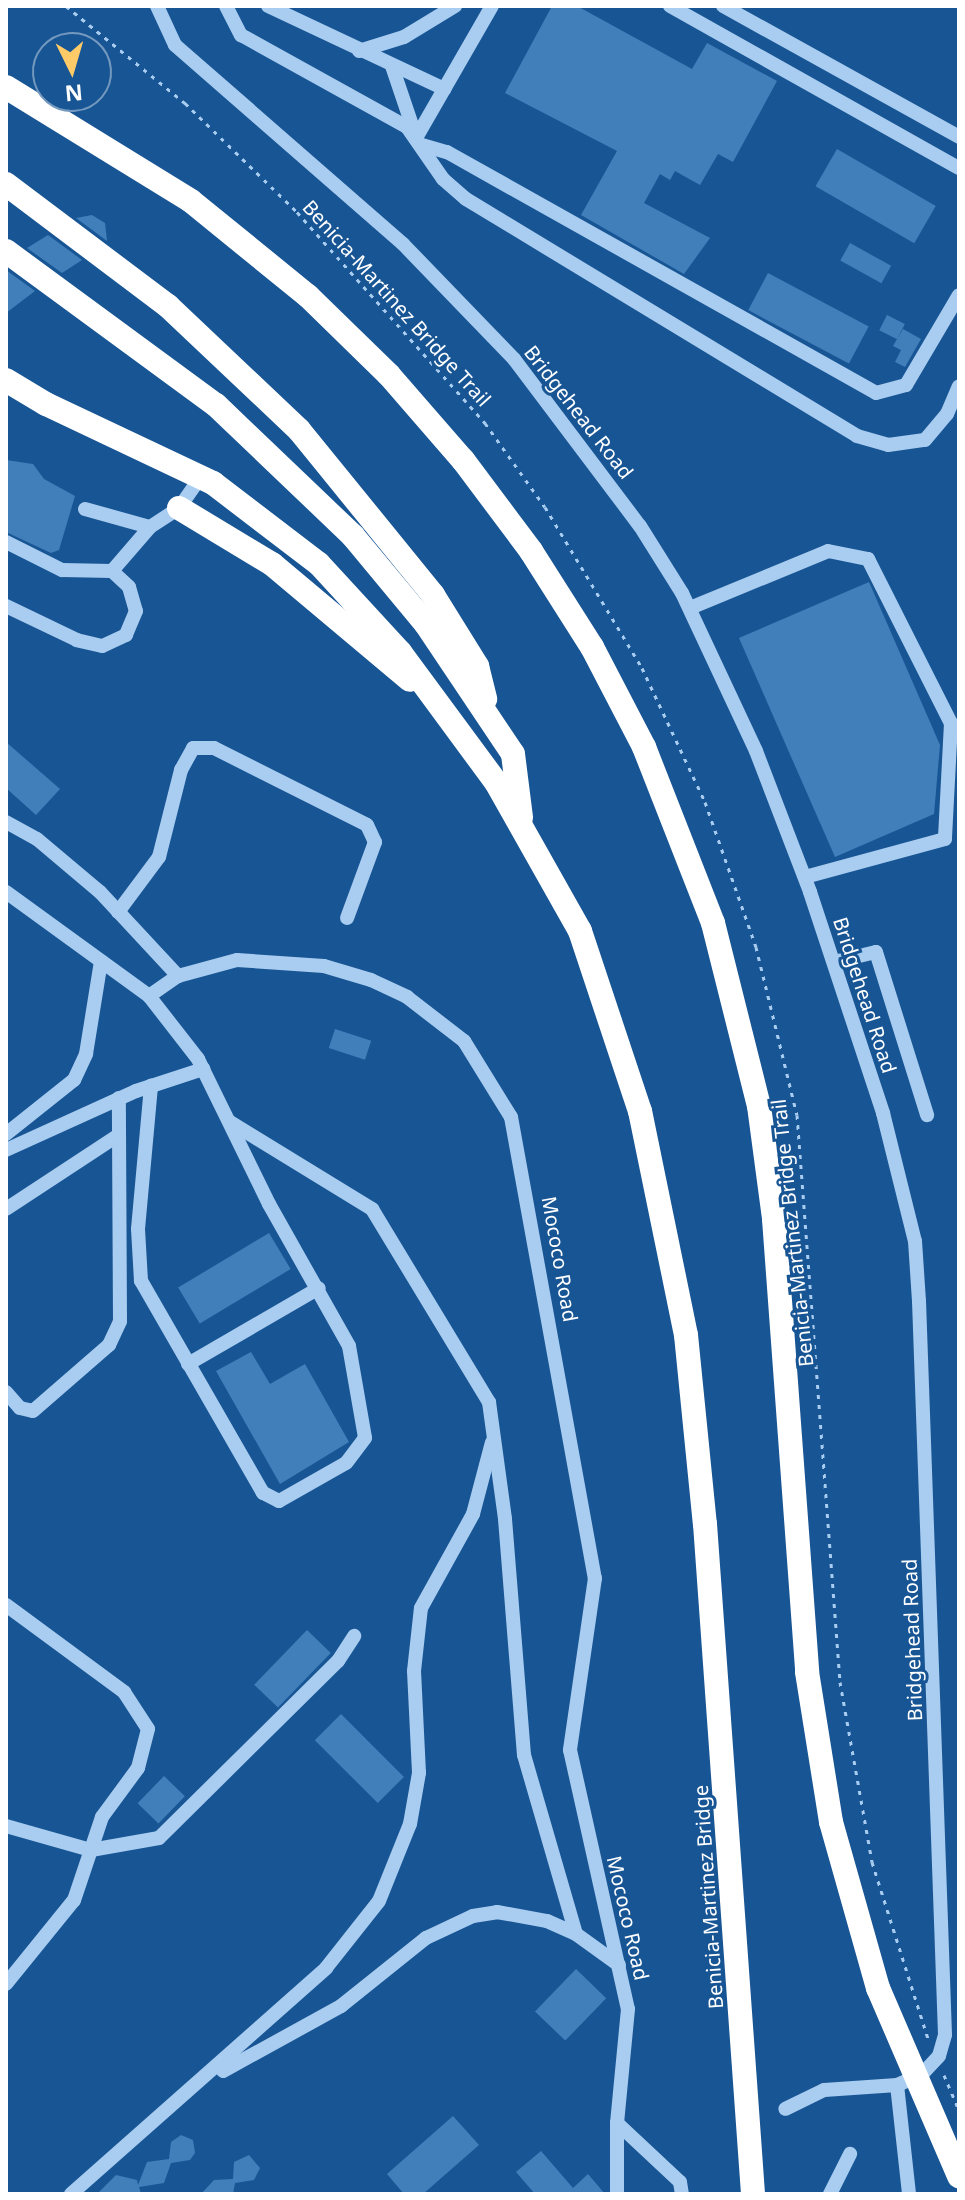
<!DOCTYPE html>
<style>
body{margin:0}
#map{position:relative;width:965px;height:2200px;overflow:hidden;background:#185594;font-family:"Noto Sans",sans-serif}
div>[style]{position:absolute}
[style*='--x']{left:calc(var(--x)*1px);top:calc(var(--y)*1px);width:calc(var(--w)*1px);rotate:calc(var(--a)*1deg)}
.building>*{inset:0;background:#417fbb;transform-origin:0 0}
.path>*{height:3px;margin-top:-1.5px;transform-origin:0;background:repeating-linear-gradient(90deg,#a9cdf0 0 4px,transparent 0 10px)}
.minor>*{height:14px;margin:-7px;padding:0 7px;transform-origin:7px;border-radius:7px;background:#a9cdf0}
.highway>*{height:24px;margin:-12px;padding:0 12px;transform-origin:12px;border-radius:12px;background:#fff}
span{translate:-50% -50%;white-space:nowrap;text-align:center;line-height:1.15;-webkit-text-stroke:6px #185594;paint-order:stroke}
.street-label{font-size:20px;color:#fff}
.frame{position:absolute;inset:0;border:8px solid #fff;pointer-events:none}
.north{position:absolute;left:32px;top:32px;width:80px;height:80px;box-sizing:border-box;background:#185594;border:2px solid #7499bf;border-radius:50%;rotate:175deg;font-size:22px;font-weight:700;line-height:32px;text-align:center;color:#fff}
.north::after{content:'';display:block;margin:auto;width:28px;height:36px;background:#ffcb68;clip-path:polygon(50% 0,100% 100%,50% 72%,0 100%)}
</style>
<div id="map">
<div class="building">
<div style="clip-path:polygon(552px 6px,577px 6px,692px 69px,707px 43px,777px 81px,733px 162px,718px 154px,700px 185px,675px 171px,670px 180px,660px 174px,644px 203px,710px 238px,684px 274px,581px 215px,617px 151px,505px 93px)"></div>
<div style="left:837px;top:149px;width:114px;height:43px;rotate:30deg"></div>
<div style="clip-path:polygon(92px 215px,105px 223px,107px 241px,76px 218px)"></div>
<div style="clip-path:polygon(48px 235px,82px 260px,62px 273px,27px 248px)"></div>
<div style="left:850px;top:243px;width:47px;height:20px;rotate:29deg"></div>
<div style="clip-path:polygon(6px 270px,35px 291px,6px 313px)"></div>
<div style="left:768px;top:273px;width:114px;height:42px;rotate:28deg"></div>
<div style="left:887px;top:315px;width:20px;height:17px;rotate:27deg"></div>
<div style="clip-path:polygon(903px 329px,921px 339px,905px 367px,895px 362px,901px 350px,893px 346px)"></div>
<div style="clip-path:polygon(6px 460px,33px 464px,44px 479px,75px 496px,59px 550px,51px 553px,6px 532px)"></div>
<div style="clip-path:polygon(869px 582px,940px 745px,934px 814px,835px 857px,739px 638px)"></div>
<div style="clip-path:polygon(6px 742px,60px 789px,36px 815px,6px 788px)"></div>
<div style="left:335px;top:1029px;width:38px;height:20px;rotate:18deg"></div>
<div style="left:269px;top:1233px;width:42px;height:106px;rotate:59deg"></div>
<div style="clip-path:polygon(251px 1352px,270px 1384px,305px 1364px,349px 1442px,280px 1484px,216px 1371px)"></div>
<div style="left:307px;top:1630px;width:33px;height:76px;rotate:44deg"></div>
<div style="left:341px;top:1714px;width:89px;height:37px;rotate:45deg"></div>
<div style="left:164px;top:1776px;width:29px;height:38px;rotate:44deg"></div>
<div style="left:576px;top:1969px;width:42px;height:59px;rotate:44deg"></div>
<div style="clip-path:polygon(453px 2116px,479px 2145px,423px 2194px,404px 2194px,387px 2174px)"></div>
<div style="clip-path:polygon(181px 2135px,193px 2140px,195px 2153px,190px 2160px,171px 2163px,164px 2183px,139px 2187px,141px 2194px,97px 2194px,116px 2175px,137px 2180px,138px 2185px,147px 2162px,169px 2159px,171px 2142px)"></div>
<div style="clip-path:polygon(541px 2151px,573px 2188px,588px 2174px,605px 2194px,535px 2194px,516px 2172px)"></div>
<div style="clip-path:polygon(249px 2155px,260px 2168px,254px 2180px,235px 2183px,233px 2194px,201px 2194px,214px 2180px,233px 2179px,234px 2162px)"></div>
</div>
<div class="path">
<div style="--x:66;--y:6;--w:154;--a:39.2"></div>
<div style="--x:185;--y:103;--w:156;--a:44.2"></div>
<div style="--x:297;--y:212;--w:283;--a:48.3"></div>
<div style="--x:485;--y:423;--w:103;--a:54.5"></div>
<div style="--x:545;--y:507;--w:188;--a:58.9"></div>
<div style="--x:642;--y:668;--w:148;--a:64.8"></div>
<div style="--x:705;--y:802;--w:154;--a:70.6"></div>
<div style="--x:756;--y:947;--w:173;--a:76.3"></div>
<div style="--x:797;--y:1115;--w:569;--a:85.66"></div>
<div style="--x:840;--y:1682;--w:183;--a:79.9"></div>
<div style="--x:872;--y:1862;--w:186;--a:72.4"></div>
<div style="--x:944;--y:2075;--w:38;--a:67"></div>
</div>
<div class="minor">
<div style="--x:157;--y:6;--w:43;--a:65.2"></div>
<div style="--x:175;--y:45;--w:303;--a:41.1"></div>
<div style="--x:403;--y:244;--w:160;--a:46"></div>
<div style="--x:514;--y:359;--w:209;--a:53"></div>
<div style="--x:640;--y:526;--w:79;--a:57.9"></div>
<div style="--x:682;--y:593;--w:174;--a:64.9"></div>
<div style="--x:756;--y:751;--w:151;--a:69"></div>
<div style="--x:810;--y:892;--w:233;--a:71.7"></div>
<div style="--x:883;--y:1113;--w:132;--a:76"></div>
<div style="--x:915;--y:1241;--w:60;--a:86.2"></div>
<div style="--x:919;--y:1301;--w:734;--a:87.97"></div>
<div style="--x:945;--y:2035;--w:22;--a:106"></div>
<div style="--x:939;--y:2056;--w:25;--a:133"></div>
<div style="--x:922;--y:2074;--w:27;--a:156"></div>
<div style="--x:897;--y:2085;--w:73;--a:176.1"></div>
<div style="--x:824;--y:2090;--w:43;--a:154"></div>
<div style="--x:226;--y:6;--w:33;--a:63"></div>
<div style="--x:241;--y:35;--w:190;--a:29"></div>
<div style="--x:407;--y:127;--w:63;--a:55.3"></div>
<div style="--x:443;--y:179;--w:30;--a:41"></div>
<div style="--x:466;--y:199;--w:457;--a:31.2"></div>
<div style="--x:857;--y:436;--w:32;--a:16"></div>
<div style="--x:888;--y:445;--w:37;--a:-8"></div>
<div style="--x:925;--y:440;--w:34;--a:-50"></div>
<div style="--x:947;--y:414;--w:30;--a:-67"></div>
<div style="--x:268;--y:6;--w:195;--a:25.2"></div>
<div style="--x:670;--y:6;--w:331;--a:29.3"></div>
<div style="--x:723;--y:6;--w:270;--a:29"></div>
<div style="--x:359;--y:51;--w:47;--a:-17.3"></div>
<div style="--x:404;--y:37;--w:60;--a:-31.3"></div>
<div style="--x:392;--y:66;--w:72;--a:71.3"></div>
<div style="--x:416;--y:138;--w:152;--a:-60.1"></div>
<div style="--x:422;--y:145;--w:26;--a:16"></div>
<div style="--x:447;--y:152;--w:492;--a:29.3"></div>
<div style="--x:876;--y:393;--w:31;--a:-15"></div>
<div style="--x:906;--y:385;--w:104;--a:-59.5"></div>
<div style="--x:85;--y:509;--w:67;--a:15.5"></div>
<div style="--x:6;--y:542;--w:63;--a:26.6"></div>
<div style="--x:62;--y:570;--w:50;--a:1.1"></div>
<div style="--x:112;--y:571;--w:23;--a:43"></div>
<div style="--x:129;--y:587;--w:25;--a:74"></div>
<div style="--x:136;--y:611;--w:26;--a:113"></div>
<div style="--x:126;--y:635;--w:26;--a:155"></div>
<div style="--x:102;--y:646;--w:26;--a:-167"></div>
<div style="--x:77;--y:640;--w:79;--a:-154.4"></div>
<div style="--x:112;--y:571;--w:58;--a:-49.2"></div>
<div style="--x:150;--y:527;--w:35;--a:-33"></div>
<div style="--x:179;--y:508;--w:39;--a:-55"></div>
<div style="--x:690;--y:608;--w:149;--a:-22.4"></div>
<div style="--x:828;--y:551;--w:41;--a:11.3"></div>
<div style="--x:868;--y:559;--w:184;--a:63.2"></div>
<div style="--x:951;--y:723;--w:116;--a:93"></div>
<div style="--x:945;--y:839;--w:145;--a:164.8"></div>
<div style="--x:6;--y:822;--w:35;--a:29"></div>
<div style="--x:37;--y:839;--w:82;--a:40.1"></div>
<div style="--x:100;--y:892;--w:115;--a:47.1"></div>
<div style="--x:6;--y:892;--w:177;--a:36"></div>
<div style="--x:149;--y:996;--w:35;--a:-35"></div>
<div style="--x:178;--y:976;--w:61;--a:-15.2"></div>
<div style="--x:237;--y:960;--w:87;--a:3.9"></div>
<div style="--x:324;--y:966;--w:49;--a:16.6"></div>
<div style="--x:371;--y:980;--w:40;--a:25"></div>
<div style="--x:407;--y:997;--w:72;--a:37.7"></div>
<div style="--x:464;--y:1041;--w:89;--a:58.3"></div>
<div style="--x:511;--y:1117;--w:469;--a:79.7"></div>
<div style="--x:595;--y:1578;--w:174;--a:98.3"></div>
<div style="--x:570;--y:1750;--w:265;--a:77.4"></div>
<div style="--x:628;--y:2009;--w:115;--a:95.5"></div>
<div style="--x:617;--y:2123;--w:71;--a:90"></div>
<div style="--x:118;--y:912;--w:69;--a:-53.3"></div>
<div style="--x:159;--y:857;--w:90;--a:-75.8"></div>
<div style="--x:181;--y:770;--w:25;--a:-61"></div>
<div style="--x:193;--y:748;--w:21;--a:0"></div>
<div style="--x:214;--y:748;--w:171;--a:26.7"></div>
<div style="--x:367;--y:825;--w:19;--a:65"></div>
<div style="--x:375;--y:842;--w:81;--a:110.2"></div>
<div style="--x:834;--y:962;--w:43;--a:-13.4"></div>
<div style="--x:876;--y:952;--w:171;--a:72.6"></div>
<div style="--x:149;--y:996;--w:80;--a:52.1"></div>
<div style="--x:198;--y:1059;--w:161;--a:63.9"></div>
<div style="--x:269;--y:1204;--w:163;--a:60.6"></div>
<div style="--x:349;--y:1346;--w:93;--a:80.1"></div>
<div style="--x:365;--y:1438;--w:31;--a:127"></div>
<div style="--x:346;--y:1463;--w:77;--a:150.4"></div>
<div style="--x:279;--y:1501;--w:18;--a:-153"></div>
<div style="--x:263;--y:1493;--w:245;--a:-119.9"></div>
<div style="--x:141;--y:1281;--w:52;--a:-93.3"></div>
<div style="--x:138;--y:1229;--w:144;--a:-84.8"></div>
<div style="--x:230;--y:1122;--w:167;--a:31.5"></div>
<div style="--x:372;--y:1209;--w:226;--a:58.8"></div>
<div style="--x:489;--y:1402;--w:118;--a:82.2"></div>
<div style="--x:505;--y:1519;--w:237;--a:85.4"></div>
<div style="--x:524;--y:1755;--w:186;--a:73.8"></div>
<div style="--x:6;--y:1134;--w:87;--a:-38.5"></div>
<div style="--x:74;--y:1080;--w:29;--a:-65"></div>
<div style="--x:86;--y:1054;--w:94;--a:-80.8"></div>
<div style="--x:6;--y:1150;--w:143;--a:-24.4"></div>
<div style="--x:136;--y:1091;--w:71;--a:-18.2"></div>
<div style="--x:6;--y:1209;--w:133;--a:-33.3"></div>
<div style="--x:188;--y:1364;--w:151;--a:-30.1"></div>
<div style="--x:6;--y:1392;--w:21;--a:49"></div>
<div style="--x:20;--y:1408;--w:13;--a:13"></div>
<div style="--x:33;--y:1411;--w:101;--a:-41"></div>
<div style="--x:109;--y:1345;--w:26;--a:-65"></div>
<div style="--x:120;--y:1321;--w:223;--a:-90.3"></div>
<div style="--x:6;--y:1605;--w:147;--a:36.4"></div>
<div style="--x:124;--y:1692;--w:44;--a:57"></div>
<div style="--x:148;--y:1729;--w:40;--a:104.4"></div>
<div style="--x:138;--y:1768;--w:61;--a:126.3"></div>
<div style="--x:102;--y:1817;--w:88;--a:108.6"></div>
<div style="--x:74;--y:1900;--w:108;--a:129"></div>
<div style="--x:6;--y:1826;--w:88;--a:15.8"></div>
<div style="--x:91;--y:1850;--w:69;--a:-10"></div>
<div style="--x:159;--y:1838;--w:252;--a:-44.7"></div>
<div style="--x:338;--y:1661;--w:30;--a:-57"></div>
<div style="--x:223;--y:2071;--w:135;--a:-28.8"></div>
<div style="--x:341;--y:2006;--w:109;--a:-38.7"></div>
<div style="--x:426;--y:1938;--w:52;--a:-25.1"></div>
<div style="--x:473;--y:1916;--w:24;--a:-9"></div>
<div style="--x:497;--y:1912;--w:51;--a:10.2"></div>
<div style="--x:547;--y:1921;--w:32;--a:24"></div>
<div style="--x:576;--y:1934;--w:53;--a:35.8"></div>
<div style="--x:897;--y:2085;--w:110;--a:83.7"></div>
<div style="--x:617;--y:2123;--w:86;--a:43.1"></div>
<div style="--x:680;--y:2182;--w:12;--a:81"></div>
<div style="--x:71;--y:2194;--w:341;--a:-41.5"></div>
<div style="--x:326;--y:1968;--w:85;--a:-51.7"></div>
<div style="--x:379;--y:1901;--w:83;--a:-68.1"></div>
<div style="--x:410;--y:1824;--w:52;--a:-80"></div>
<div style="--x:419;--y:1773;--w:102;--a:-92.8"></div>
<div style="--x:414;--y:1671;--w:63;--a:-83.7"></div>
<div style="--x:421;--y:1608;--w:107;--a:-61"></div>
<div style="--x:473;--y:1514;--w:74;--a:-75.2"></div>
<div style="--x:830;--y:2194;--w:45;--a:-63.4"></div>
</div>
<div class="highway">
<div style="--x:6;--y:87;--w:217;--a:31.6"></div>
<div style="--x:191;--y:201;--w:151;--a:39.1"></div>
<div style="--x:308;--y:296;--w:113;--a:44.3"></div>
<div style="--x:389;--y:375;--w:113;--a:49"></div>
<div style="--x:463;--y:460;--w:114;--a:53.2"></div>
<div style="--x:531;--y:551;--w:114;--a:57.6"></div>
<div style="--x:592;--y:647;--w:113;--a:62.5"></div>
<div style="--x:644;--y:747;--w:189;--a:68.6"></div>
<div style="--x:713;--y:923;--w:189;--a:75.9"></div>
<div style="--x:759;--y:1106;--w:114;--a:82.4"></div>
<div style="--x:774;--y:1219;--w:454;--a:85.8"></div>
<div style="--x:807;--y:1672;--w:152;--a:80.9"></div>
<div style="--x:831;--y:1822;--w:173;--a:74.2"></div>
<div style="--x:878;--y:1988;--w:205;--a:66.7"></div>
<div style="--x:6;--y:184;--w:203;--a:37"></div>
<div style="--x:168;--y:306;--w:180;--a:43.4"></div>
<div style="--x:299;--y:430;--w:213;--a:50.9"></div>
<div style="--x:433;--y:595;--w:84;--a:58.2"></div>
<div style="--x:477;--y:666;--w:34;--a:76"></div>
<div style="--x:6;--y:251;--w:260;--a:36.3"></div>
<div style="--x:216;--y:405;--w:190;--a:43.7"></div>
<div style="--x:353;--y:536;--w:114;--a:50.3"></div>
<div style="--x:426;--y:624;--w:156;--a:56.2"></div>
<div style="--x:513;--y:754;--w:64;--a:82.8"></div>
<div style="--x:6;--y:380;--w:47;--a:31"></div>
<div style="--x:46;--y:404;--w:185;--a:25.3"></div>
<div style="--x:213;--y:483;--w:133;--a:37.4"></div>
<div style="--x:319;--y:564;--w:120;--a:47.4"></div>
<div style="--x:400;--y:652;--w:162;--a:53.6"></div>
<div style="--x:496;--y:782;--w:171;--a:60.6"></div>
<div style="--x:580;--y:931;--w:190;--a:71.6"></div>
<div style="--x:640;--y:1111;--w:229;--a:78.4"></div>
<div style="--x:686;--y:1335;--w:190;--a:84.3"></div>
<div style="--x:705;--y:1524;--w:672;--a:85.9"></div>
<div style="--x:179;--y:508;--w:109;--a:31.1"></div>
<div style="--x:272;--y:564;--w:180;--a:40"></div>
</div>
<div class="street-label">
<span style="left:397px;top:303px;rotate:48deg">Benicia-Martinez Bridge Trail</span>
<span style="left:579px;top:412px;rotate:52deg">Bridgehead Road</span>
<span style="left:865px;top:995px;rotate:72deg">Bridgehead Road</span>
<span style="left:792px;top:1233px;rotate:-96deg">Benicia-Martinez Bridge Trail</span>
<span style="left:560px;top:1259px;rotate:80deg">Mococo Road</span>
<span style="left:912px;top:1640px;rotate:-92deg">Bridgehead Road</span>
<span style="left:708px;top:1897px;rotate:-94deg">Benicia-Martinez Bridge</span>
<span style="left:628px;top:1918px;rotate:77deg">Mococo Road</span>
</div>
<div class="frame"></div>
<div class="north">N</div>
</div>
